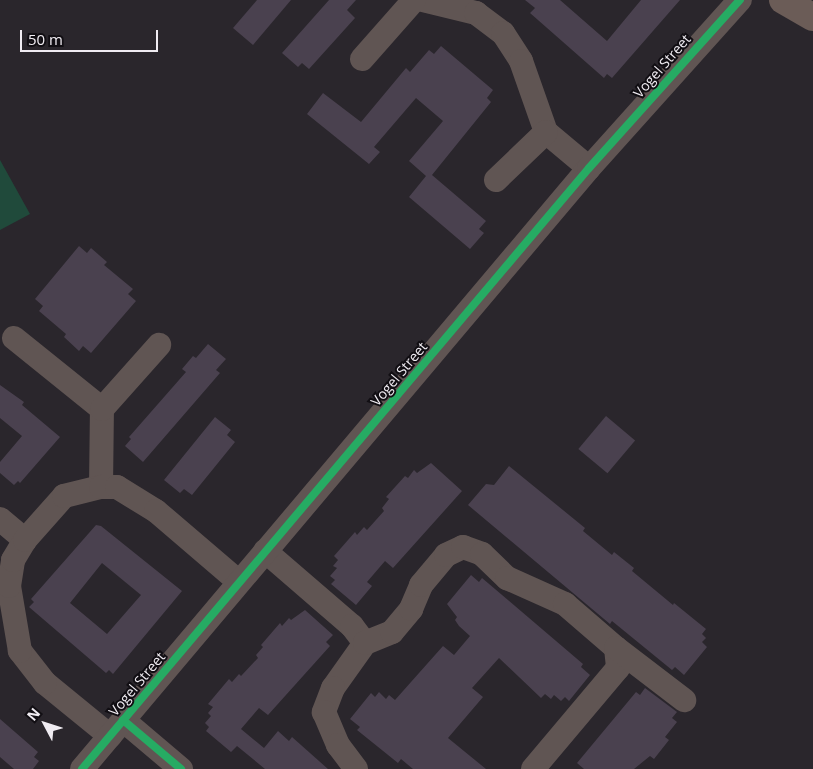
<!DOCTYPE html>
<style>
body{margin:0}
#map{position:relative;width:813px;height:769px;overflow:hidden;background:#2a262c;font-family:"Open Sans",sans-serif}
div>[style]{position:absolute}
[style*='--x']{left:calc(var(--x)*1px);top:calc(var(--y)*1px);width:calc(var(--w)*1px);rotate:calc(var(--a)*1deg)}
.green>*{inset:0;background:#204a3b}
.building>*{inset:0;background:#4a414f;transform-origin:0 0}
.minor>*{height:24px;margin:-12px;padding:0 12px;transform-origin:12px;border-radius:12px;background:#605553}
.major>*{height:28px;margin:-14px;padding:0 14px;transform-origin:14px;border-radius:14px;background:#6b5c57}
.cycleway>*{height:8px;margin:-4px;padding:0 4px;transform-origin:4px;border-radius:4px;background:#26ab63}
span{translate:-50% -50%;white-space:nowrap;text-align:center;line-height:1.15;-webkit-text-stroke:4px #110e13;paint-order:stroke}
.street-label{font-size:14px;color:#f0ecf2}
.north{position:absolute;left:20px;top:699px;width:50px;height:50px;-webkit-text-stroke:4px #110e13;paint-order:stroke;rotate:310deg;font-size:14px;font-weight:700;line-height:20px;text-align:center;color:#f0ecf2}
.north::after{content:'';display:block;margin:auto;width:18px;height:22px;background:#f0ecf2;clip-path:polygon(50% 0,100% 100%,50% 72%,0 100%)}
.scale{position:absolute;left:20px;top:30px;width:138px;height:22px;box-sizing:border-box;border:2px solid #f0ecf2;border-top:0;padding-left:6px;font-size:15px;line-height:18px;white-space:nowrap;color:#f0ecf2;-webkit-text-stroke:4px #110e13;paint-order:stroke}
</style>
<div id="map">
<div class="green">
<div style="clip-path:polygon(0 160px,30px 214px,0 230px)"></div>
</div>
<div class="building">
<div style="clip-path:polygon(257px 0,291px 0,253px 45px,233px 28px)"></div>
<div style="clip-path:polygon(329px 0,356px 0,347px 10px,355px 18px,309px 69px,302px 63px,298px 67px,282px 53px)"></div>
<div style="clip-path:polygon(525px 0,560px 0,607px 41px,641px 0,680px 0,612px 78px,607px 74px,604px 78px,530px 13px,535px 8px)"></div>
<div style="clip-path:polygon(441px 46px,493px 90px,487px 98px,491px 102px,432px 175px,486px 221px,479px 229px,484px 233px,470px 249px,409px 197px,426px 176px,409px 161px,443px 121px,416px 98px,374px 147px,380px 152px,369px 164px,307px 114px,323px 93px,361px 122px,406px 68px,410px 72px,429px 50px,434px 54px)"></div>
<div style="clip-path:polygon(79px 246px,87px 253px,91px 248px,107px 262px,104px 265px,133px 289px,128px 294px,136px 301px,91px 353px,83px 346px,79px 351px,64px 337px,66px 334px,39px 311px,43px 306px,35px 299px)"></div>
<div style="clip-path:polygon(208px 344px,226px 359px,216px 370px,220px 373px,143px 462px,125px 446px,131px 439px,129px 437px,186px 372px,182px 369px,193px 356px,196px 358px)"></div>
<div style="clip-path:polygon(0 385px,24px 402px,22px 405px,60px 437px,20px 483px,18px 481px,14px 485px,0 473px,0 462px,22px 436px,0 418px)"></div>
<div style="left:606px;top:416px;width:38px;height:43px;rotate:40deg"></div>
<div style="clip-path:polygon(215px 417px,231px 430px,227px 435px,235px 442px,192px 495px,184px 489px,180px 493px,164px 480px)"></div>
<div style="clip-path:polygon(431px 463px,462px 491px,393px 568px,385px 561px,367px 582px,372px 586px,356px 605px,331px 584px,335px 580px,330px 576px,337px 568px,333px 566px,338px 560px,334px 556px,355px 532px,357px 535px,364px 527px,367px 530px,384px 511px,382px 508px,389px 499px,386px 497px,405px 476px,408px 478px,414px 470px,417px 473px)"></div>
<div style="clip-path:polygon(509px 466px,585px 528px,583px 531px,612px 555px,614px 552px,634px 568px,632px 571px,673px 605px,674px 603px,706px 629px,702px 634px,706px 638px,702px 642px,707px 647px,684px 675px,675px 667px,672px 670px,612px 621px,610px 624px,468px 505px,486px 484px,494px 485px)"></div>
<div style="clip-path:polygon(evenodd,96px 525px,101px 526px,182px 591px,113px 674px,109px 670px,106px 673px,29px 607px,34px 602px,31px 599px,96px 525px,102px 563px,141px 595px,107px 634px,70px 603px,102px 563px)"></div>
<div style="clip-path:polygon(471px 575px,479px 582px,482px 578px,495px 589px,583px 664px,581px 667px,590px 675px,569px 701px,565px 697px,561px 701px,554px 695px,551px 699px,545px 694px,541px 698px,499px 658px,472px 688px,483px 697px,448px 738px,486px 769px,413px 769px,401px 759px,398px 763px,357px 730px,360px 727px,350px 719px,371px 693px,375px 697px,379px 692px,386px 699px,389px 695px,395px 700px,443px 646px,454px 655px,470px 636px,459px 626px,455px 620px,457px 617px,447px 604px)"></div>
<div style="clip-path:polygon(305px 610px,333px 635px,326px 642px,330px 646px,268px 715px,259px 708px,241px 729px,264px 748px,278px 731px,289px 741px,292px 737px,328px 769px,265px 769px,237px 746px,231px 752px,206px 731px,209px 727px,205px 723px,211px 716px,208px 713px,213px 707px,208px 704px,229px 679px,232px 682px,239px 674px,241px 676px,258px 658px,256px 655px,263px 647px,261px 645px,280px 623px,282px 626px,289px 618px,291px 620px)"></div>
<div style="clip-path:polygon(645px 688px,677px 712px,672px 718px,677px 722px,665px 737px,669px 740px,654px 759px,650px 756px,634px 769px,584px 769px,577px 763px,636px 692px,640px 695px)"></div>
<div style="clip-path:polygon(0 719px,38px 752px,34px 757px,39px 761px,33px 769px,14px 769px,0 757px)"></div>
</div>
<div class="minor">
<div style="--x:423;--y:0;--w:55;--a:13.8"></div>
<div style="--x:476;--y:13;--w:34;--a:37"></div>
<div style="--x:503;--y:33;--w:33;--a:57"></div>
<div style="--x:521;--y:61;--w:75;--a:70.6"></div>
<div style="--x:546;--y:132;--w:56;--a:39.9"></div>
<div style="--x:362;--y:59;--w:79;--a:-48.6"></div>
<div style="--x:496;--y:180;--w:69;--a:-43.8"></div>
<div style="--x:14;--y:338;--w:113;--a:38.9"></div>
<div style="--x:101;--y:487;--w:78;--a:-89.3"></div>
<div style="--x:102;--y:409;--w:86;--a:-48.3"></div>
<div style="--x:0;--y:519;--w:33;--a:40"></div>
<div style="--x:265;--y:551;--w:115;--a:40.8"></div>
<div style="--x:352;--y:626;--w:21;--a:53"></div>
<div style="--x:365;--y:643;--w:55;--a:125.4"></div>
<div style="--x:333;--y:688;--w:26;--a:111"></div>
<div style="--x:324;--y:712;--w:36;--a:67"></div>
<div style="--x:338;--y:745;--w:30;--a:53"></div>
<div style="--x:365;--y:643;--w:29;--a:-22"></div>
<div style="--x:392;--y:632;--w:30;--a:-50"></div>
<div style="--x:411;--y:609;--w:26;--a:-67"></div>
<div style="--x:421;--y:585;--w:39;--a:-50"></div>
<div style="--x:446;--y:555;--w:19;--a:-25"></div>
<div style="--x:463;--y:547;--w:20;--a:20"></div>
<div style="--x:482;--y:554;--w:35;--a:44"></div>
<div style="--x:507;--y:578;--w:64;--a:24.1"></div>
<div style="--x:565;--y:604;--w:67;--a:40.8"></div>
<div style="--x:616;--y:648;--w:20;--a:84"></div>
<div style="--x:618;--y:668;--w:132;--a:130.1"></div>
<div style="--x:616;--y:648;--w:86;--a:37.4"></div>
<div style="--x:123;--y:720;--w:76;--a:40.2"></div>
<div style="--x:110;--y:736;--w:84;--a:-140.8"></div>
<div style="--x:45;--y:683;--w:41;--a:-128"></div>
<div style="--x:20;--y:651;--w:66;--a:-99.6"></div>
<div style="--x:9;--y:586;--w:26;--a:-81"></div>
<div style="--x:13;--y:560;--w:23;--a:-59"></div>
<div style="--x:25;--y:540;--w:59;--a:-48.4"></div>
<div style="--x:64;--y:496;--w:38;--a:-14"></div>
<div style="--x:101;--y:487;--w:16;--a:0"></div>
<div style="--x:117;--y:487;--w:46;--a:31.6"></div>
<div style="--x:156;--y:511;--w:109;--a:40.5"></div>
<div style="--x:82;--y:769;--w:786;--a:-49.85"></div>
<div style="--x:589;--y:168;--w:226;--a:-48.1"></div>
</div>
<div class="major">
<div style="--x:783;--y:0;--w:34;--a:30"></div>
</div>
<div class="cycleway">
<div style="--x:123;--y:720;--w:76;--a:40.2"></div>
<div style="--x:82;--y:769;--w:786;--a:-49.85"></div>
<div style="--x:589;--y:168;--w:226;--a:-48.1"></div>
</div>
<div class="street-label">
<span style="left:662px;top:66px;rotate:-49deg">Vogel Street</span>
<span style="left:399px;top:374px;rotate:-50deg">Vogel Street</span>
<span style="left:137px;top:684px;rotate:-50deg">Vogel Street</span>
</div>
<div class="north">N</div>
<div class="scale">50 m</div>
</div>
